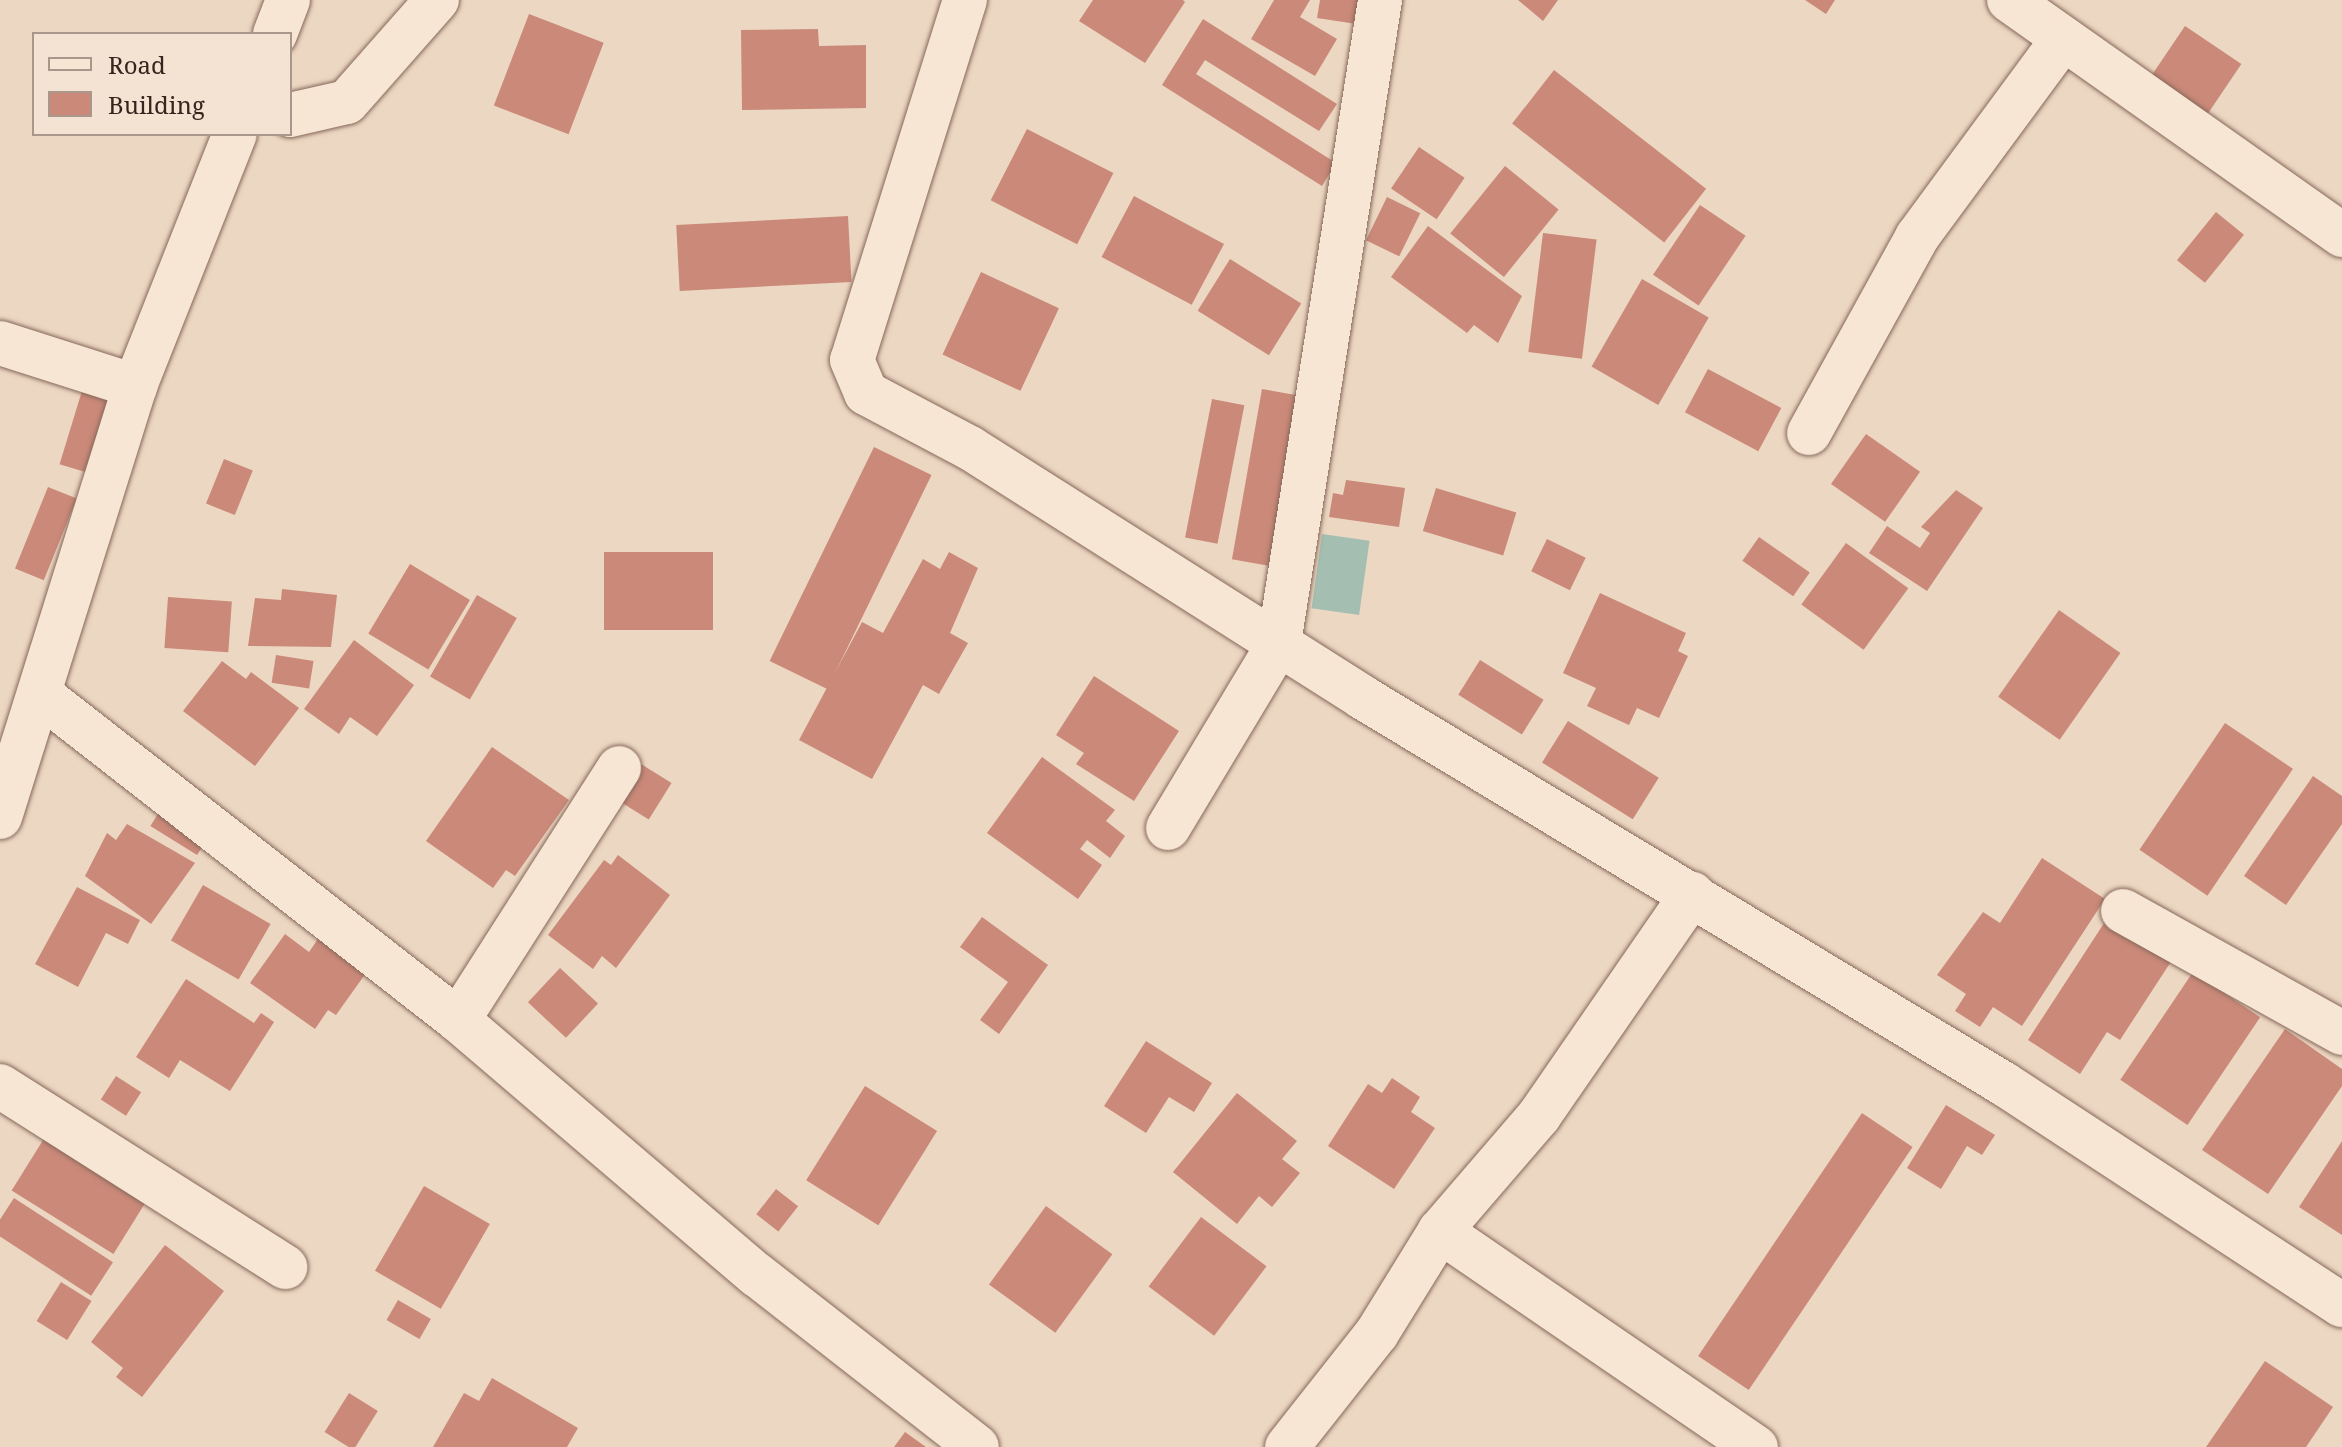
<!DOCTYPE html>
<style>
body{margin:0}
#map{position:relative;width:2342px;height:1447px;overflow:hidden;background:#ecd7c2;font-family:"Noto Serif",serif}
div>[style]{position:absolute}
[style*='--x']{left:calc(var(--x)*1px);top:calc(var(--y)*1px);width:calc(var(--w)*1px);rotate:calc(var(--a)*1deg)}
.water>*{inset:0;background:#a4bfb1;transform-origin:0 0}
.building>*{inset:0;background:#ca8979;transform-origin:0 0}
.roads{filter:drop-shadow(0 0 2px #86685a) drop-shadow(0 0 2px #86685a)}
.minor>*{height:44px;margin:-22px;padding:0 22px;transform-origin:22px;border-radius:22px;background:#f8e6d5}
span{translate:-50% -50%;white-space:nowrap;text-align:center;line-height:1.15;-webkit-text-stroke:8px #f4e3d2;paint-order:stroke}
.legend{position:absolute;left:32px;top:32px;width:260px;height:104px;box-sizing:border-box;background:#f4e3d2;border:2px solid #a8978a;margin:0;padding:10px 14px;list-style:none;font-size:24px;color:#36241e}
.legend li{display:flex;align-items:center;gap:16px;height:40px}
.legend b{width:40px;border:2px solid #a8978a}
</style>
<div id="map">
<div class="water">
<div style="left:1322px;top:534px;width:48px;height:75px;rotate:8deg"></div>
</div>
<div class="building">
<div style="clip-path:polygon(1093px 0,1183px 0,1185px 2px,1145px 63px,1079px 21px)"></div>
<div style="clip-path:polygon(1274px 0,1310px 0,1300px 17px,1337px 39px,1315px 76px,1251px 39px)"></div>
<div style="clip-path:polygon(1320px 0,1367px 0,1363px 25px,1317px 18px)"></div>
<div style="clip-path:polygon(1518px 0,1558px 0,1543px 21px)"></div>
<div style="clip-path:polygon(1805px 0,1835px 0,1826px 14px)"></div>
<div style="left:529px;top:14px;width:80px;height:98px;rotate:21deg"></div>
<div style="clip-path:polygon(1203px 19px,1337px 104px,1319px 131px,1205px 60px,1196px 74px,1336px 163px,1322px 186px,1162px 85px)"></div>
<div style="left:2185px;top:26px;width:68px;height:61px;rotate:34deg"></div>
<div style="clip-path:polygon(818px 29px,819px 46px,866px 45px,866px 108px,742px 110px,741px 30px)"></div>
<div style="left:1554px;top:70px;width:193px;height:68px;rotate:38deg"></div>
<div style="left:1027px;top:129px;width:97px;height:80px;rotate:27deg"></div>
<div style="left:1419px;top:147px;width:55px;height:50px;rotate:34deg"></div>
<div style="left:1505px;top:166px;width:69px;height:87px;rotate:39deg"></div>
<div style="left:1134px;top:196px;width:102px;height:69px;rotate:28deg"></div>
<div style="left:1387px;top:197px;width:37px;height:48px;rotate:26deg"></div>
<div style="left:1700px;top:205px;width:55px;height:84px;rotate:34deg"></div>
<div style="left:2216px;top:212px;width:36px;height:62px;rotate:39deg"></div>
<div style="left:848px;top:216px;width:66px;height:172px;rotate:87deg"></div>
<div style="clip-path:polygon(1428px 226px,1522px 296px,1498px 343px,1474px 325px,1467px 333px,1391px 277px)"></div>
<div style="left:1543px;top:233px;width:54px;height:120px;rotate:7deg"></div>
<div style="left:1230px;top:259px;width:84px;height:61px;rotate:32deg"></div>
<div style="left:981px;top:272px;width:86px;height:91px;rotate:25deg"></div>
<div style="left:1642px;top:279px;width:77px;height:101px;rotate:30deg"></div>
<div style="left:1708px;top:369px;width:83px;height:49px;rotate:28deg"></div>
<div style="left:85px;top:381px;width:31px;height:87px;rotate:17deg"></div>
<div style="left:1262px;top:389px;width:40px;height:173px;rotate:10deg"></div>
<div style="left:1212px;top:399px;width:33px;height:141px;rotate:11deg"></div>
<div style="left:1866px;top:434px;width:66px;height:61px;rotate:35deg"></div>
<div style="left:874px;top:447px;width:64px;height:238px;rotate:26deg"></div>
<div style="left:224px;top:459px;width:31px;height:48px;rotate:22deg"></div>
<div style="clip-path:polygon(1346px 480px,1405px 488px,1399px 527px,1329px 517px,1333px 493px,1343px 495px)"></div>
<div style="left:48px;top:487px;width:31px;height:88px;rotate:22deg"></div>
<div style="left:1436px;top:488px;width:84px;height:45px;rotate:17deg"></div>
<div style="clip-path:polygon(1956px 490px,1983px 508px,1927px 591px,1869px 553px,1887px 526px,1920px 548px,1930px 533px,1921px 527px)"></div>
<div style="left:1759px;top:537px;width:62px;height:29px;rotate:35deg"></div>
<div style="left:1547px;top:539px;width:43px;height:36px;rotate:26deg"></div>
<div style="left:1846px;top:543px;width:77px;height:76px;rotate:36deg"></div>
<div style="left:713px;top:552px;width:78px;height:109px;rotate:90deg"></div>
<div style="clip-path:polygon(949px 552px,978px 568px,950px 633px,968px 643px,939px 694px,923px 685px,872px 779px,799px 740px,862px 622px,883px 633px,923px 559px,940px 569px)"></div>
<div style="left:410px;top:564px;width:70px;height:81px;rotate:31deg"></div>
<div style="clip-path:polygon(282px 589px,337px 595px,331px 647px,248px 646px,255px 598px,281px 600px)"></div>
<div style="clip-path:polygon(1600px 593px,1686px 633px,1678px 651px,1688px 656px,1659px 718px,1637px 708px,1629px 725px,1587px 706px,1596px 688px,1563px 673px)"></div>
<div style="left:477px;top:595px;width:46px;height:94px;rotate:30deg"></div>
<div style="left:168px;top:597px;width:64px;height:51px;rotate:4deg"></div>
<div style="left:2059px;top:610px;width:75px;height:106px;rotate:35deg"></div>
<div style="clip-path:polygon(354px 640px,414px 685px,377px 736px,350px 717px,339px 734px,304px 709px)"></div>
<div style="left:276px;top:655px;width:38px;height:28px;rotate:9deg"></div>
<div style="left:1480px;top:660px;width:75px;height:41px;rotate:32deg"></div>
<div style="clip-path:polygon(222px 661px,246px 679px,251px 672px,299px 708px,255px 766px,183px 711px)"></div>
<div style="clip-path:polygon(1094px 676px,1179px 731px,1134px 801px,1076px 764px,1084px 753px,1056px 735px)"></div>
<div style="left:1568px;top:721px;width:107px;height:49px;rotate:32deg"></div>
<div style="left:2225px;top:723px;width:82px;height:153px;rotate:34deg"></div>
<div style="clip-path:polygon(492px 747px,569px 800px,515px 876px,506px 870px,493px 888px,426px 841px)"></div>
<div style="clip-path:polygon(1042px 757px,1115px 810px,1106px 821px,1125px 836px,1110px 858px,1087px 840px,1080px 849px,1102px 865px,1078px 899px,987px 833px)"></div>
<div style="left:641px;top:764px;width:36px;height:43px;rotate:32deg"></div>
<div style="clip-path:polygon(2313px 776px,2342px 796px,2342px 824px,2286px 905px,2244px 876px)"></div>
<div style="left:161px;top:809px;width:55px;height:20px;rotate:32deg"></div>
<div style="clip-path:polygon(127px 824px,195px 863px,151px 924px,85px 876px,107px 833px,116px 840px)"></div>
<div style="clip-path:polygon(618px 855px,670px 895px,616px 968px,602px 956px,593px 969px,548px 935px,604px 860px,611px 865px)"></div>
<div style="clip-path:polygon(2042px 858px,2105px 899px,2022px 1026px,1993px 1007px,1980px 1027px,1955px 1011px,1966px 994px,1937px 975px,1983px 912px,2000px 923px)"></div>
<div style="left:203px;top:885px;width:78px;height:64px;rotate:30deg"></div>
<div style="clip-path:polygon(77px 887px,140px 920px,128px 944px,106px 933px,78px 987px,35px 964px)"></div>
<div style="clip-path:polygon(2110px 914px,2174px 957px,2120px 1040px,2107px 1032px,2080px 1074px,2028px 1040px)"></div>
<div style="clip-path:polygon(982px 917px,1048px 965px,999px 1034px,980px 1020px,1008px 982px,960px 947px)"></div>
<div style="clip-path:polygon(285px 934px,309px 952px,318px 939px,366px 973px,336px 1015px,328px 1010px,315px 1029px,250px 983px)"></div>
<div style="left:560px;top:968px;width:52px;height:47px;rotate:43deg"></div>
<div style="left:2193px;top:972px;width:81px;height:130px;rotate:34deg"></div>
<div style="clip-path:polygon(186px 979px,254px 1023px,261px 1013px,274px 1022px,230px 1091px,180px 1060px,169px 1078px,136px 1057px)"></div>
<div style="clip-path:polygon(2285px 1029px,2342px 1069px,2342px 1086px,2268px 1194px,2202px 1150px)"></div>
<div style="clip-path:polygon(1146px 1041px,1212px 1083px,1194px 1112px,1169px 1097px,1146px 1133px,1104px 1106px)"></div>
<div style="left:116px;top:1076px;width:30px;height:28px;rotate:33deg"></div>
<div style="clip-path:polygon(1392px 1078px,1420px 1097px,1411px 1112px,1435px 1128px,1394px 1189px,1328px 1146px,1368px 1084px,1382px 1093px)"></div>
<div style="left:865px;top:1086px;width:85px;height:111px;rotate:32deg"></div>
<div style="clip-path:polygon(1237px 1093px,1297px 1141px,1282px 1159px,1300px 1173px,1272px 1207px,1259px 1196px,1237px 1224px,1173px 1172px)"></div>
<div style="clip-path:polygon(1946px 1105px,1995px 1135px,1982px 1155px,1967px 1146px,1941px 1189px,1907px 1168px)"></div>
<div style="left:1862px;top:1113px;width:61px;height:293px;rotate:34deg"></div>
<div style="left:45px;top:1137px;width:120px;height:63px;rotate:32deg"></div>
<div style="clip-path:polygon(2342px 1141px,2342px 1235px,2299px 1207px)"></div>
<div style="left:424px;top:1186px;width:76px;height:98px;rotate:30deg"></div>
<div style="left:776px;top:1189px;width:28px;height:32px;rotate:38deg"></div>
<div style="left:14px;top:1198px;width:118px;height:40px;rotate:33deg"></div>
<div style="left:1046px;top:1206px;width:82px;height:97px;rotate:36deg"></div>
<div style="left:1201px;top:1217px;width:82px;height:87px;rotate:37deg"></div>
<div style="clip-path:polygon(165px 1245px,224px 1291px,142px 1397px,116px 1377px,123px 1368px,91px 1342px)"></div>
<div style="left:61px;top:1282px;width:36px;height:46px;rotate:32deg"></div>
<div style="left:398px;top:1300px;width:38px;height:23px;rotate:30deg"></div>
<div style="clip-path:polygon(2265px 1361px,2333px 1407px,2306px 1447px,2206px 1447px)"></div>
<div style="clip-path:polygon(492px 1378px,578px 1428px,567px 1447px,433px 1447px,464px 1393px,479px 1401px)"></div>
<div style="left:349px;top:1393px;width:34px;height:46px;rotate:32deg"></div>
<div style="clip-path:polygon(905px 1432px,926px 1447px,894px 1447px)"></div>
</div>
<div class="roads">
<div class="minor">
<div style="--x:965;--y:0;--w:377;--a:107.4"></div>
<div style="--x:852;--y:360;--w:36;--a:67"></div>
<div style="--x:866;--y:393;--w:118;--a:27.9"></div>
<div style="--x:970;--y:448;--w:464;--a:32.4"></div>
<div style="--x:1362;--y:697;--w:750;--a:31.08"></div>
<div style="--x:2004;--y:1084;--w:404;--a:33.2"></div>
<div style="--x:2009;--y:0;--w:408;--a:35.2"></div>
<div style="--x:275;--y:34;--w:36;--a:-69"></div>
<div style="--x:290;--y:115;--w:58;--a:-12.8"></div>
<div style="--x:347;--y:102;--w:136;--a:-48.6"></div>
<div style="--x:0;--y:343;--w:142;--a:17.7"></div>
<div style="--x:1809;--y:433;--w:224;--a:-61.1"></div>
<div style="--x:1917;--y:237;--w:246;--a:-53.6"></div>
<div style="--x:41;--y:695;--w:529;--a:37.93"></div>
<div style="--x:458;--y:1020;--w:393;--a:40.5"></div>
<div style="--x:757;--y:1275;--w:279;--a:38"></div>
<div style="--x:0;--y:817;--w:452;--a:-72.6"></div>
<div style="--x:135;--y:386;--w:271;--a:-68.4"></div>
<div style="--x:1168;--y:828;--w:216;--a:-59"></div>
<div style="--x:1279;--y:643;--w:651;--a:-81.07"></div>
<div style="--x:2123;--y:911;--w:251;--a:29.1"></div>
<div style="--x:458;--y:1020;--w:299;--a:-57.4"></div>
<div style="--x:0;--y:1086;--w:338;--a:32.4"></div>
<div style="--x:1440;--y:1231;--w:383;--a:34.4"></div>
<div style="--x:1287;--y:1447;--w:145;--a:-51.7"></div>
<div style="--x:1377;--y:1333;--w:120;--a:-58.3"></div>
<div style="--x:1440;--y:1231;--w:152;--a:-49.3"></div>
<div style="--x:1539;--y:1116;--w:270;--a:-55.4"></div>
</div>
</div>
<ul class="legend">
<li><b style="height:10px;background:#f8e6d5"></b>Road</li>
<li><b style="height:22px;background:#ca8979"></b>Building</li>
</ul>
</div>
